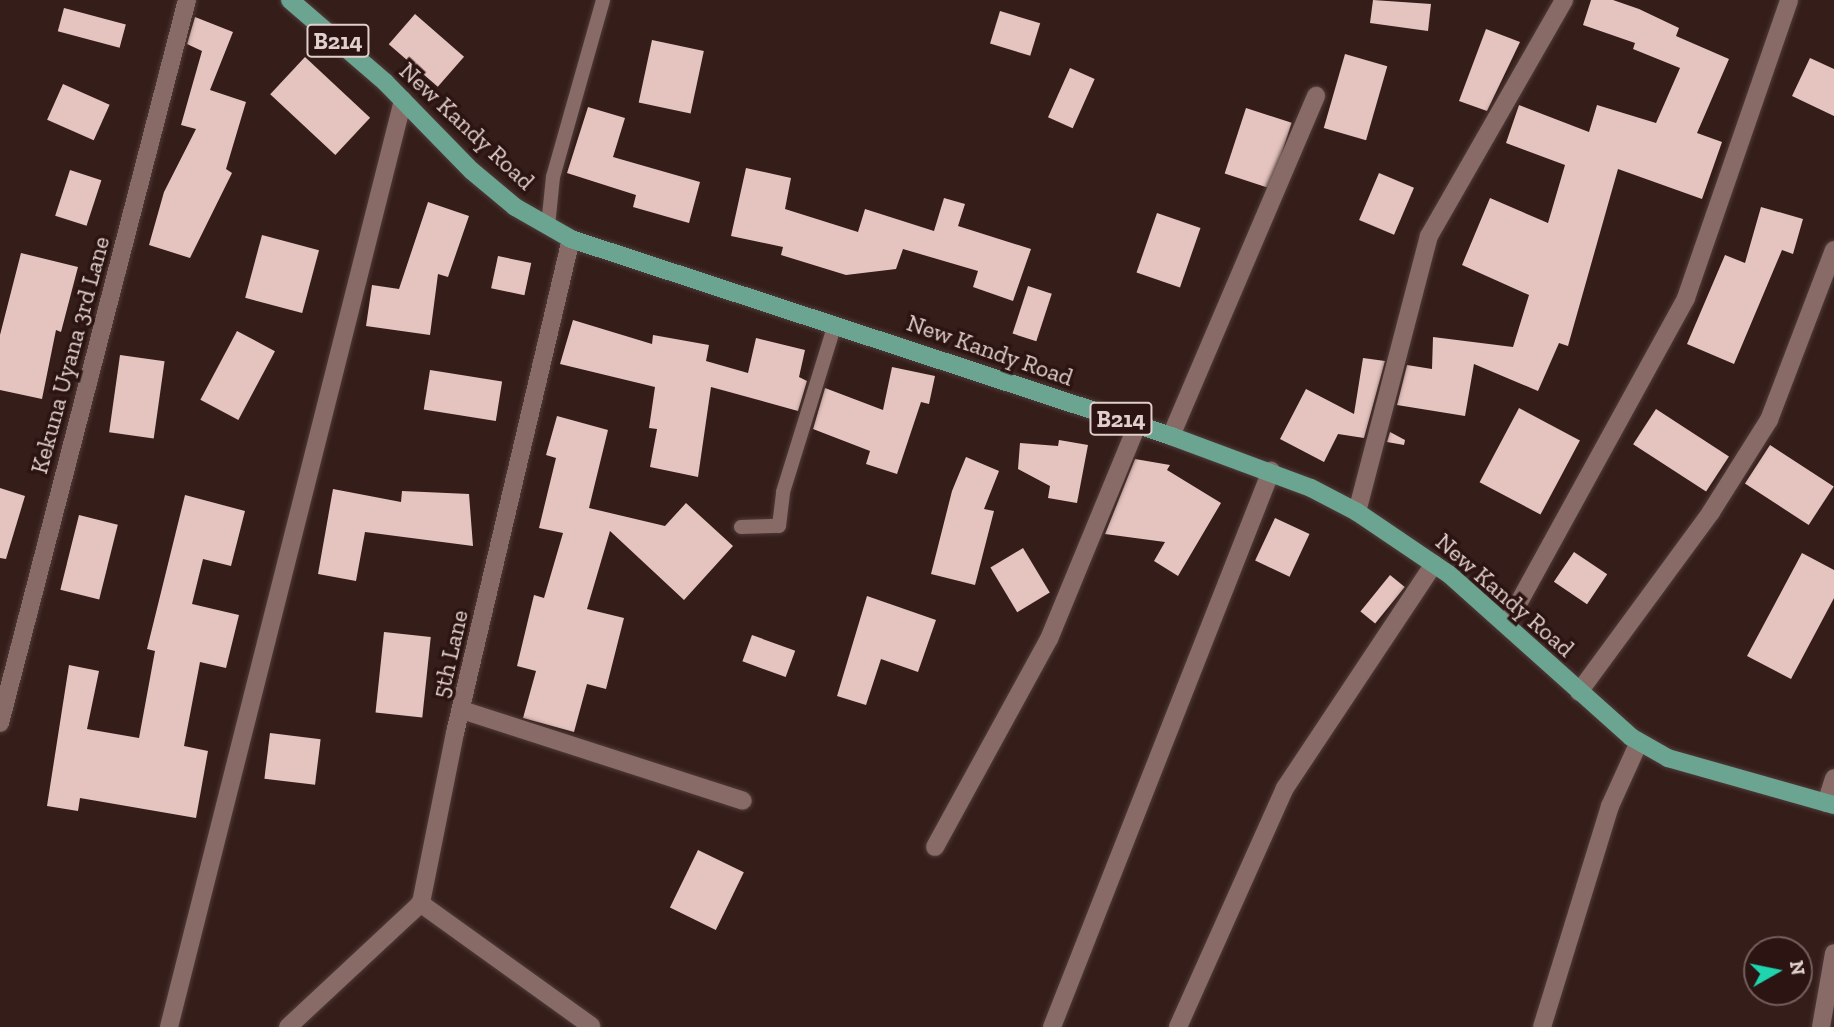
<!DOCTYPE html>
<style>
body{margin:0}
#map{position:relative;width:1834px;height:1027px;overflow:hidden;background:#351e1a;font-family:"Zilla Slab",serif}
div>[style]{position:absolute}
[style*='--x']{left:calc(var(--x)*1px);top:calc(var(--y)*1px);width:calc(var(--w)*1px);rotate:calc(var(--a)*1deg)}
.building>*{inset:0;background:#e5c4bf;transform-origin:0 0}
.roads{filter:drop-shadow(0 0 2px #4f3b39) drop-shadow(0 0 2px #4f3b39)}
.lane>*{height:14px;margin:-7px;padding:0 7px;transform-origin:7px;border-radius:7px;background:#886b66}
.street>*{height:18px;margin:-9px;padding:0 9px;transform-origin:9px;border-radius:9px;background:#886b66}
.primary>*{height:18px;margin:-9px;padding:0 9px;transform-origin:9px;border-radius:9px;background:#6ba592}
span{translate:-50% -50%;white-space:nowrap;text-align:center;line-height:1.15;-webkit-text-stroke:7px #2b1411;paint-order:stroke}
.shield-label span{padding:2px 5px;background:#2b1411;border:2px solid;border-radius:5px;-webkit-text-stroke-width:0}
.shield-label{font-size:23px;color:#e0cfcc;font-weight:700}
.street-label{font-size:24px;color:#e0cfcc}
.north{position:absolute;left:1743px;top:936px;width:70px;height:70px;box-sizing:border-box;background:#2b1411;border:2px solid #735f5c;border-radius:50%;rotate:81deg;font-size:19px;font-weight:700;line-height:28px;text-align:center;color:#e0cfcc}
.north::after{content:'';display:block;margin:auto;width:24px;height:32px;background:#1fd5b0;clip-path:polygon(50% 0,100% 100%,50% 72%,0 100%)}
</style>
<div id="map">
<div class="building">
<div style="clip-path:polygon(1373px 0,1431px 4px,1428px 31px,1370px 23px)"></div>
<div style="clip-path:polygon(1591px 0,1613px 0,1639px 9px,1679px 28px,1676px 36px,1729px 59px,1697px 133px,1722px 142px,1702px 199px,1618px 169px,1568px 346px,1559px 343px,1538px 391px,1474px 364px,1465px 416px,1397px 405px,1407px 365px,1432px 369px,1433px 337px,1513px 347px,1529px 295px,1462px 265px,1490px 198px,1548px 223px,1565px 165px,1506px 143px,1519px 105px,1589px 132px,1597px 105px,1656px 123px,1680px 68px,1633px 49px,1635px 43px,1583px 25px)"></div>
<div style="left:64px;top:8px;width:64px;height:24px;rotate:15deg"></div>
<div style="left:1000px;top:11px;width:42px;height:34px;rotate:17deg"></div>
<div style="left:415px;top:14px;width:65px;height:40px;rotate:41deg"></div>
<div style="clip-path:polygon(195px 17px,233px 32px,210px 90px,246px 102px,226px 169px,232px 173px,190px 258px,149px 245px,164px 192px,196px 129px,181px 125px,202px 51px,187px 44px)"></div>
<div style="clip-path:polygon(1486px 29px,1520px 42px,1487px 111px,1459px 101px)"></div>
<div style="left:652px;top:40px;width:53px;height:64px;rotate:12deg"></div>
<div style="left:1345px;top:54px;width:44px;height:77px;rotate:16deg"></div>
<div style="left:305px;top:57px;width:89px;height:51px;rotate:43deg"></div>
<div style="clip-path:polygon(1810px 58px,1834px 69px,1834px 116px,1792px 96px)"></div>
<div style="left:1070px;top:68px;width:27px;height:54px;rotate:24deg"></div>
<div style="left:63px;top:84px;width:51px;height:39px;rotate:24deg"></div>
<div style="clip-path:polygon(588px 107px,625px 118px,613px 157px,700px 182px,689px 223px,633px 207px,636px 195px,567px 173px)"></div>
<div style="left:1246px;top:108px;width:48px;height:69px;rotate:18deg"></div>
<div style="clip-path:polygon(746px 168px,791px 178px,785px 209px,858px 232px,865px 209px,934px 231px,944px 198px,965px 204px,958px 226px,1031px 249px,1013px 301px,973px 287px,978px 271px,903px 249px,896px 269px,846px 275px,781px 255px,783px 247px,731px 236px)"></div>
<div style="left:70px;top:170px;width:33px;height:48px;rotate:18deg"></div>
<div style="left:1379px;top:173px;width:38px;height:51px;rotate:23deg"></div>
<div style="clip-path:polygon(428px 202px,469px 216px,448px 277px,438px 274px,430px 335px,366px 326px,372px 285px,399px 289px)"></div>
<div style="clip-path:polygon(1761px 207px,1803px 219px,1793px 254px,1782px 250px,1734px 364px,1687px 344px,1725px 255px,1745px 263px)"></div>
<div style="left:1157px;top:213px;width:46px;height:63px;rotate:19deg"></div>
<div style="left:262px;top:235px;width:59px;height:65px;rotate:15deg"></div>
<div style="clip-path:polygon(21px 253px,78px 267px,61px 332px,56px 330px,42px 399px,0 390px,0 335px)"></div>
<div style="left:498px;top:256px;width:34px;height:33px;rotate:12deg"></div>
<div style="left:1028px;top:286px;width:25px;height:50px;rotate:18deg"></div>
<div style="clip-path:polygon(573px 320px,652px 344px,653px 335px,709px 345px,706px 361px,748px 373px,756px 338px,805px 350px,799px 377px,807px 381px,798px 411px,711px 387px,698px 477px,650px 467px,657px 429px,649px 428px,655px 387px,560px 364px)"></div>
<div style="left:237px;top:331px;width:43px;height:78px;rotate:28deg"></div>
<div style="left:120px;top:355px;width:45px;height:78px;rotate:8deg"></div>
<div style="clip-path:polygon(1363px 358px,1385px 361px,1364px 438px,1338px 434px,1324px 462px,1280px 439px,1306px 389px,1354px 414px)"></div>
<div style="clip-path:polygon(892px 367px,935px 376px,929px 404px,921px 402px,897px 474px,866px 464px,870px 451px,813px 429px,825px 388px,883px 410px)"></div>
<div style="left:430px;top:370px;width:73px;height:40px;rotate:9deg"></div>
<div style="left:1519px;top:408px;width:69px;height:84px;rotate:28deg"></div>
<div style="left:1656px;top:409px;width:87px;height:42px;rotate:33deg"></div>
<div style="clip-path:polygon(557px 416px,608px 430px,589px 508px,665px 526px,686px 503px,733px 546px,684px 600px,610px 531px,587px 609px,624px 618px,606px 689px,587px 684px,574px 732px,523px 718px,536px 671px,517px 666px,534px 595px,544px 598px,563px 533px,539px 528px,556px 458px,546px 455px)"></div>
<div style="clip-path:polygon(1390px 432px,1405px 440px,1404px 445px,1387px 442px)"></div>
<div style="clip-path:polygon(1059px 440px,1088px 445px,1077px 503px,1048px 498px,1050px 486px,1018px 469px,1020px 443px,1058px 446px)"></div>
<div style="left:1770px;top:445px;width:76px;height:46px;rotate:33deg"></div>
<div style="clip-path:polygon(966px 457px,999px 471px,984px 509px,994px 511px,975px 585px,931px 574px,952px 491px)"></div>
<div style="clip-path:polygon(1135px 459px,1170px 465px,1167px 470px,1221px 503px,1178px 576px,1154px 561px,1165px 542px,1105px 534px)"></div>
<div style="clip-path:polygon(0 488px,25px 496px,6px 559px,0 558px)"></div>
<div style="clip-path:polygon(333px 489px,401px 502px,402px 491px,469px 494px,473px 546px,365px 532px,356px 581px,318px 574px)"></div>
<div style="clip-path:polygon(185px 495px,245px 511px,231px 566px,203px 559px,192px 604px,239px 615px,226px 668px,200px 662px,184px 746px,208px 751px,196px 818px,80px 798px,78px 811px,47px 806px,69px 665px,99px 671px,87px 729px,139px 738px,155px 651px,147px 649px)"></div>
<div style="left:79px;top:515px;width:40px;height:77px;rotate:14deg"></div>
<div style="left:1275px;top:518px;width:38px;height:47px;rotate:25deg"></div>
<div style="left:1023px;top:548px;width:52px;height:38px;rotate:59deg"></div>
<div style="left:1574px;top:552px;width:40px;height:36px;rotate:34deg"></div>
<div style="clip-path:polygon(1802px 553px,1834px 570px,1834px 598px,1791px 679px,1747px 656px)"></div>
<div style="left:1390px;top:575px;width:19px;height:47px;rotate:39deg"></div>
<div style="clip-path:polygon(867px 596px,936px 620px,918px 672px,881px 659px,866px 705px,837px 696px)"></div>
<div style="left:384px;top:632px;width:47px;height:81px;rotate:6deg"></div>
<div style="left:752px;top:635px;width:46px;height:28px;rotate:20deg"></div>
<div style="left:270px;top:733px;width:51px;height:46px;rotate:7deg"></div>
<div style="left:698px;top:850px;width:51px;height:64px;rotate:26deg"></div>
</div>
<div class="roads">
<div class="lane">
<div style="--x:548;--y:226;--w:49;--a:-84.2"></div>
<div style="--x:553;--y:177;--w:184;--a:-74.2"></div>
<div style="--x:741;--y:527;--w:38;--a:-2"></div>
<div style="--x:779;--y:526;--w:34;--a:-83"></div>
<div style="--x:783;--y:492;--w:176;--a:-72.8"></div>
</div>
<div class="street">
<div style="--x:1171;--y:436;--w:370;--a:-66.9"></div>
<div style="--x:1357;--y:512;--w:285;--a:-75.4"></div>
<div style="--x:1429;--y:236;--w:272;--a:-60.2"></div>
<div style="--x:1507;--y:624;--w:372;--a:-61.2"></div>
<div style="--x:1686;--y:298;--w:315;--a:-70.9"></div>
<div style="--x:1579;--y:692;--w:223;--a:-53.7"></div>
<div style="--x:1711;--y:512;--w:109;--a:-57.8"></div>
<div style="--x:1769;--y:420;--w:182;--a:-69.1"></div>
<div style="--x:462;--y:710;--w:295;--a:17.9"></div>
<div style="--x:0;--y:723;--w:747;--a:-75.5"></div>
<div style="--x:1826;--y:803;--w:26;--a:-72"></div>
<div style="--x:935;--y:847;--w:237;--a:-61.3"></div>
<div style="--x:1049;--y:639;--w:231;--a:-67.6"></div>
<div style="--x:420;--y:903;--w:211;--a:35.7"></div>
<div style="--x:169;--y:1027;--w:956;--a:-75.83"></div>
<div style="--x:288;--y:1027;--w:182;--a:-43"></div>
<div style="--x:421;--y:903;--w:173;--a:-78.7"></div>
<div style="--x:455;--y:733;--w:507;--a:-76.79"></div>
<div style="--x:1052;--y:1027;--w:598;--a:-68.5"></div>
<div style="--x:1178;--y:1027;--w:262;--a:-65.9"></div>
<div style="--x:1285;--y:788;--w:269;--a:-56.4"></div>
<div style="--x:1542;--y:1027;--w:231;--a:-72.9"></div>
<div style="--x:1610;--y:806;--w:70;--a:-65.6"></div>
<div style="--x:1821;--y:1027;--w:75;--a:-80"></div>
</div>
<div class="primary">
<div style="--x:290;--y:0;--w:125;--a:40.8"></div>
<div style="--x:385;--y:82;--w:124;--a:45.7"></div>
<div style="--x:472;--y:171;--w:56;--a:39.9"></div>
<div style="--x:515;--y:207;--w:64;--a:29.7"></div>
<div style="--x:571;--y:239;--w:632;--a:18.18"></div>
<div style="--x:1171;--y:436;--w:149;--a:20.4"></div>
<div style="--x:1311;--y:488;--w:52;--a:27.6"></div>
<div style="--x:1357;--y:512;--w:112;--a:34.1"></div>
<div style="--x:1450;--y:575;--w:243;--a:41.8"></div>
<div style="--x:1631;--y:737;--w:43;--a:29.6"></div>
<div style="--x:1668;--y:758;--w:173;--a:15.8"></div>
</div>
</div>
<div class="shield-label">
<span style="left:338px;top:41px">B214</span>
<span style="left:1121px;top:419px">B214</span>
</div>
<div class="street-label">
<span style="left:467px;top:126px;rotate:43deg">New Kandy Road</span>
<span style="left:990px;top:350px;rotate:19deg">New Kandy Road</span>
<span style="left:70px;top:355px;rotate:-75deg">Kekuna Uyana 3rd Lane</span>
<span style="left:1505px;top:595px;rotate:41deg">New Kandy Road</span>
<span style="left:450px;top:654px;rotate:-77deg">5th Lane</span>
</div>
<div class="north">N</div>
</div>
